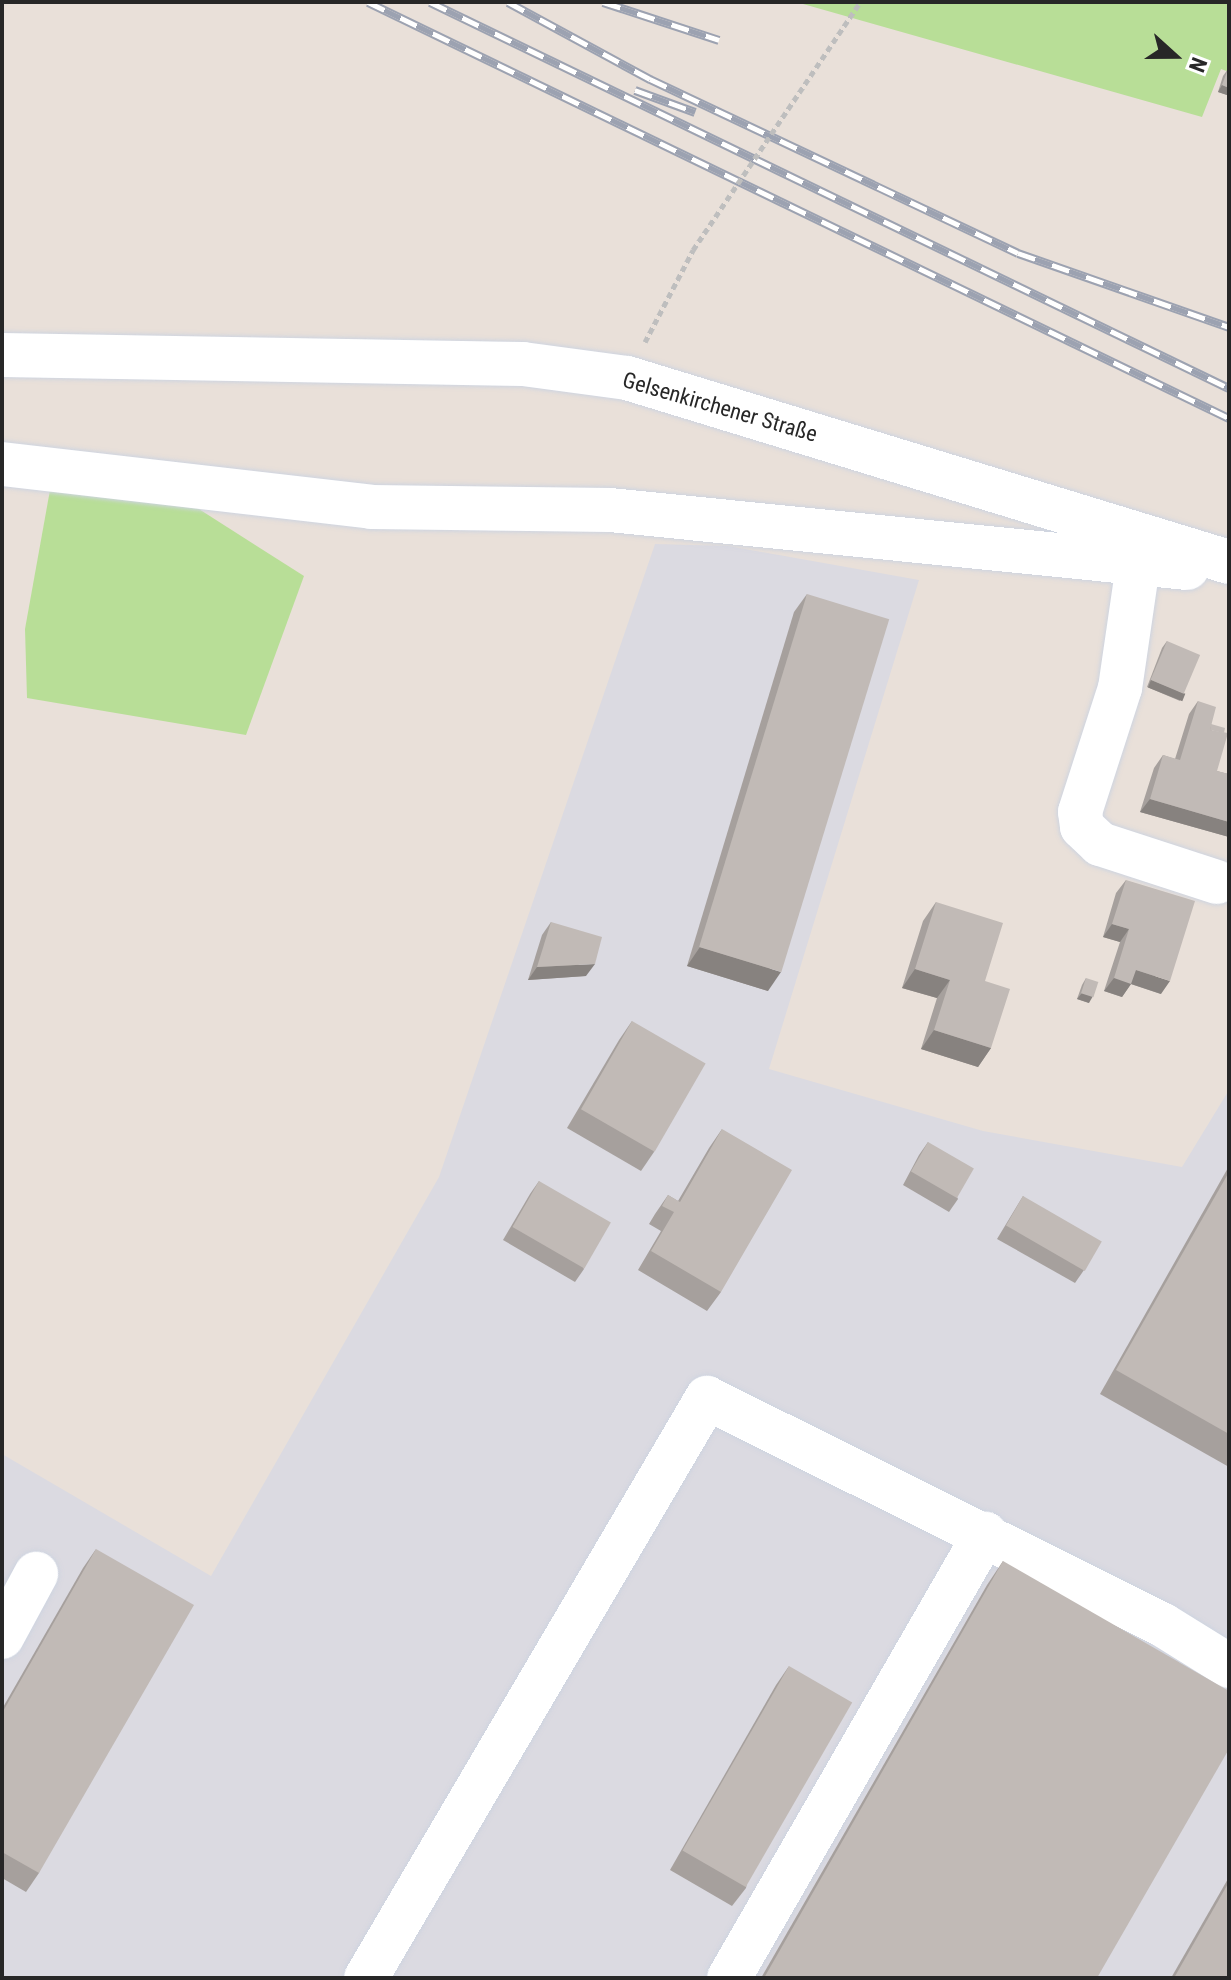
<!DOCTYPE html>
<meta charset="utf-8">
<style>
body{margin:0}
#map{position:relative;width:1231px;height:1980px;overflow:hidden;background:#e9e0d9;font-family:"Roboto Condensed",sans-serif}
div>[style]{position:absolute}
[style*='--x']{left:calc(var(--x)*1px);top:calc(var(--y)*1px);width:calc(var(--w)*1px);rotate:calc(var(--a)*1deg)}
.industrial>*{inset:0;background:#dbdae1}
.green>*{inset:0;background:#b8de97}
.path>*{height:5px;margin-top:-2.5px;transform-origin:0;background:repeating-linear-gradient(90deg,#bebebe 0 6px,transparent 0 10px)}
.roads{filter:drop-shadow(0 0 2px #ced4e0) drop-shadow(0 0 2px #ced4e0)}
.minor>*{height:44px;margin:-22px;padding:0 22px;transform-origin:22px;border-radius:22px;background:#fff}
.rail>*{height:9px;margin-top:-4.5px;transform-origin:0;background:repeating-linear-gradient(90deg,#fff 0 18px,#9ca2b1 0 36px);box-sizing:border-box;border-block:2px solid #9ca2b1}
.path-bridge>*{height:5px;margin-top:-2.5px;transform-origin:0;background:repeating-linear-gradient(90deg,#bebebe 0 6px,transparent 0 10px)}
.wall>*{inset:0;background:#a6a09d}
.shaded-wall>*{inset:0;background:#87827f;transform-origin:0 0}
.building>*{inset:0;background:#c1bab6;transform-origin:0 0}
span{translate:-50% -50%;white-space:nowrap;text-align:center;line-height:1.15;-webkit-text-stroke:6px #fff;paint-order:stroke}
.street-label{font-size:22px;color:#272727}
.frame{position:absolute;inset:0;border:4px solid #272727;pointer-events:none}
.north{position:absolute;left:1135px;top:16px;width:80px;height:80px;-webkit-text-stroke:6px #fff;paint-order:stroke;rotate:111deg;font-size:22px;font-weight:700;line-height:32px;text-align:center;color:#272727}
.north::after{content:'';display:block;margin:auto;width:28px;height:36px;background:#272727;clip-path:polygon(50% 0,100% 100%,50% 72%,0 100%)}
</style>
<div id="map">
<div class="industrial">
<div style="clip-path:polygon(655px 544px,728px 546px,919px 580px,769px 1069px,983px 1131px,1182px 1167px,1229px 1090px,1229px 1978px,2px 1978px,2px 1454px,211px 1576px,439px 1177px)"></div>
</div>
<div class="green">
<div style="clip-path:polygon(796px 2px,1229px 2px,1229px 72px,1221px 69px,1202px 117px)"></div>
<div style="clip-path:polygon(50px 490px,191px 504px,304px 576px,246px 735px,27px 698px,25px 629px)"></div>
</div>
<div class="path">
<div style="--x:645;--y:342;--w:104;--a:-62.4"></div>
</div>
<div class="roads">
<div class="minor">
<div style="--x:2;--y:355;--w:521;--a:0.99"></div>
<div style="--x:523;--y:364;--w:105;--a:7.7"></div>
<div style="--x:627;--y:378;--w:629;--a:17"></div>
<div style="--x:2;--y:464;--w:371;--a:6.6"></div>
<div style="--x:371;--y:507;--w:239;--a:0.7"></div>
<div style="--x:610;--y:510;--w:580;--a:5.74"></div>
<div style="--x:1138;--y:565;--w:124;--a:98.3"></div>
<div style="--x:1120;--y:688;--w:130;--a:107.9"></div>
<div style="--x:1080;--y:812;--w:15;--a:82"></div>
<div style="--x:1082;--y:827;--w:25;--a:43"></div>
<div style="--x:1100;--y:844;--w:123;--a:18"></div>
<div style="--x:2;--y:1637;--w:72;--a:-61.6"></div>
<div style="--x:366;--y:1978;--w:673;--a:-59.55"></div>
<div style="--x:707;--y:1398;--w:509;--a:26.46"></div>
<div style="--x:1163;--y:1625;--w:78;--a:31.8"></div>
<div style="--x:729;--y:1978;--w:513;--a:-60.03"></div>
</div>
</div>
<div class="rail">
<div style="--x:368;--y:2;--w:956;--a:25.79"></div>
<div style="--x:430;--y:2;--w:887;--a:25.79"></div>
<div style="--x:508;--y:2;--w:162;--a:28.5"></div>
<div style="--x:650;--y:79;--w:407;--a:25.3"></div>
<div style="--x:1018;--y:253;--w:224;--a:19.3"></div>
<div style="--x:603;--y:2;--w:122;--a:18.1"></div>
<div style="--x:635;--y:90;--w:64;--a:20.1"></div>
</div>
<div class="path-bridge">
<div style="--x:693;--y:250;--w:299;--a:-56"></div>
</div>
<div class="wall">
<div style="clip-path:polygon(1228px 69px,1227px 95px,1218px 92px,1223px 76px)"></div>
<div style="clip-path:polygon(807px 594px,768px 991px,687px 966px,794px 612px)"></div>
<div style="clip-path:polygon(1167px 641px,1180px 701px,1147px 687px,1162px 648px)"></div>
<div style="clip-path:polygon(1198px 701px,1211px 724px,1217px 771px,1228px 774px,1229px 770px,1229px 837px,1140px 812px,1154px 768px,1163px 755px,1175px 759px,1189px 714px)"></div>
<div style="clip-path:polygon(1126px 880px,1161px 994px,1131px 984px,1122px 997px,1104px 991px,1120px 942px,1103px 937px,1116px 893px)"></div>
<div style="clip-path:polygon(936px 902px,991px 1048px,978px 1067px,921px 1049px,937px 998px,902px 988px,923px 921px)"></div>
<div style="clip-path:polygon(551px 922px,586px 976px,528px 980px,542px 935px)"></div>
<div style="clip-path:polygon(1086px 978px,1089px 1003px,1077px 999px,1082px 985px)"></div>
<div style="clip-path:polygon(632px 1021px,654px 1152px,641px 1171px,567px 1128px,619px 1040px)"></div>
<div style="clip-path:polygon(722px 1129px,721px 1292px,707px 1311px,638px 1270px,661px 1231px,649px 1224px,655px 1214px,668px 1195px,678px 1201px,709px 1148px)"></div>
<div style="clip-path:polygon(928px 1142px,958px 1199px,949px 1212px,903px 1185px,919px 1155px)"></div>
<div style="clip-path:polygon(1229px 1166px,1229px 1467px,1100px 1394px)"></div>
<div style="clip-path:polygon(539px 1181px,584px 1269px,575px 1282px,503px 1240px,530px 1194px)"></div>
<div style="clip-path:polygon(1023px 1196px,1084px 1270px,1075px 1283px,997px 1239px)"></div>
<div style="clip-path:polygon(96px 1549px,39px 1873px,26px 1892px,2px 1878px,2px 1709px,83px 1568px)"></div>
<div style="clip-path:polygon(1003px 1561px,1097px 1978px,761px 1978px,987px 1585px)"></div>
<div style="clip-path:polygon(789px 1666px,746px 1888px,732px 1906px,670px 1870px,776px 1685px)"></div>
<div style="clip-path:polygon(1229px 1877px,1229px 1978px,1171px 1978px)"></div>
</div>
<div class="shaded-wall">
<div style="clip-path:polygon(1222px 85px,1229px 88px,1229px 92px,1227px 95px,1218px 92px)"></div>
<div style="left:1151px;top:680px;width:37px;height:8px;rotate:22deg"></div>
<div style="clip-path:polygon(1150px 799px,1229px 822px,1229px 837px,1140px 812px)"></div>
<div style="clip-path:polygon(1112px 924px,1129px 929px,1120px 942px,1103px 937px)"></div>
<div style="clip-path:polygon(700px 947px,781px 972px,768px 991px,687px 966px)"></div>
<div style="clip-path:polygon(595px 964px,586px 976px,528px 980px,537px 967px)"></div>
<div style="clip-path:polygon(915px 969px,950px 980px,937px 998px,902px 988px)"></div>
<div style="clip-path:polygon(1136px 970px,1170px 981px,1161px 994px,1131px 984px,1122px 997px,1104px 991px,1114px 978px)"></div>
<div style="clip-path:polygon(1082px 993px,1093px 996px,1089px 1003px,1077px 999px)"></div>
<div style="clip-path:polygon(934px 1030px,991px 1048px,978px 1067px,921px 1049px)"></div>
</div>
<div class="building">
<div style="clip-path:polygon(1228px 69px,1229px 70px,1229px 88px,1222px 85px)"></div>
<div style="left:807px;top:594px;width:86px;height:369px;rotate:17deg"></div>
<div style="left:1167px;top:641px;width:36px;height:42px;rotate:23deg"></div>
<div style="clip-path:polygon(1198px 701px,1216px 707px,1210px 730px,1228px 733px,1217px 771px,1229px 774px,1229px 822px,1150px 799px,1163px 755px,1180px 760px)"></div>
<div style="clip-path:polygon(1211px 724px,1225px 728px,1224px 733px,1210px 730px)"></div>
<div style="clip-path:polygon(1126px 880px,1195px 901px,1170px 981px,1136px 970px,1131px 984px,1114px 978px,1129px 929px,1112px 924px)"></div>
<div style="clip-path:polygon(936px 902px,1003px 923px,985px 981px,1010px 989px,991px 1048px,934px 1030px,950px 980px,915px 969px)"></div>
<div style="clip-path:polygon(551px 922px,602px 937px,595px 964px,537px 967px)"></div>
<div style="left:1086px;top:978px;width:13px;height:16px;rotate:18deg"></div>
<div style="left:632px;top:1021px;width:85px;height:102px;rotate:30deg"></div>
<div style="clip-path:polygon(722px 1129px,792px 1170px,721px 1292px,651px 1251px,674px 1212px,662px 1206px,668px 1195px,680px 1202px)"></div>
<div style="left:928px;top:1142px;width:53px;height:34px;rotate:30deg"></div>
<div style="clip-path:polygon(1229px 1172px,1229px 1434px,1116px 1370px)"></div>
<div style="left:539px;top:1181px;width:83px;height:53px;rotate:30deg"></div>
<div style="left:1023px;top:1196px;width:91px;height:34px;rotate:30deg"></div>
<div style="clip-path:polygon(96px 1549px,194px 1605px,39px 1873px,2px 1852px,2px 1713px)"></div>
<div style="clip-path:polygon(1003px 1561px,1229px 1691px,1229px 1749px,1097px 1978px,764px 1978px)"></div>
<div style="left:789px;top:1666px;width:73px;height:213px;rotate:30deg"></div>
<div style="clip-path:polygon(1229px 1882px,1229px 1978px,1174px 1978px)"></div>
</div>
<div class="street-label">
<span style="left:720px;top:407px;rotate:16deg">Gelsenkirchener Straße</span>
</div>
<div class="frame"></div>
<div class="north">N</div>
</div>
